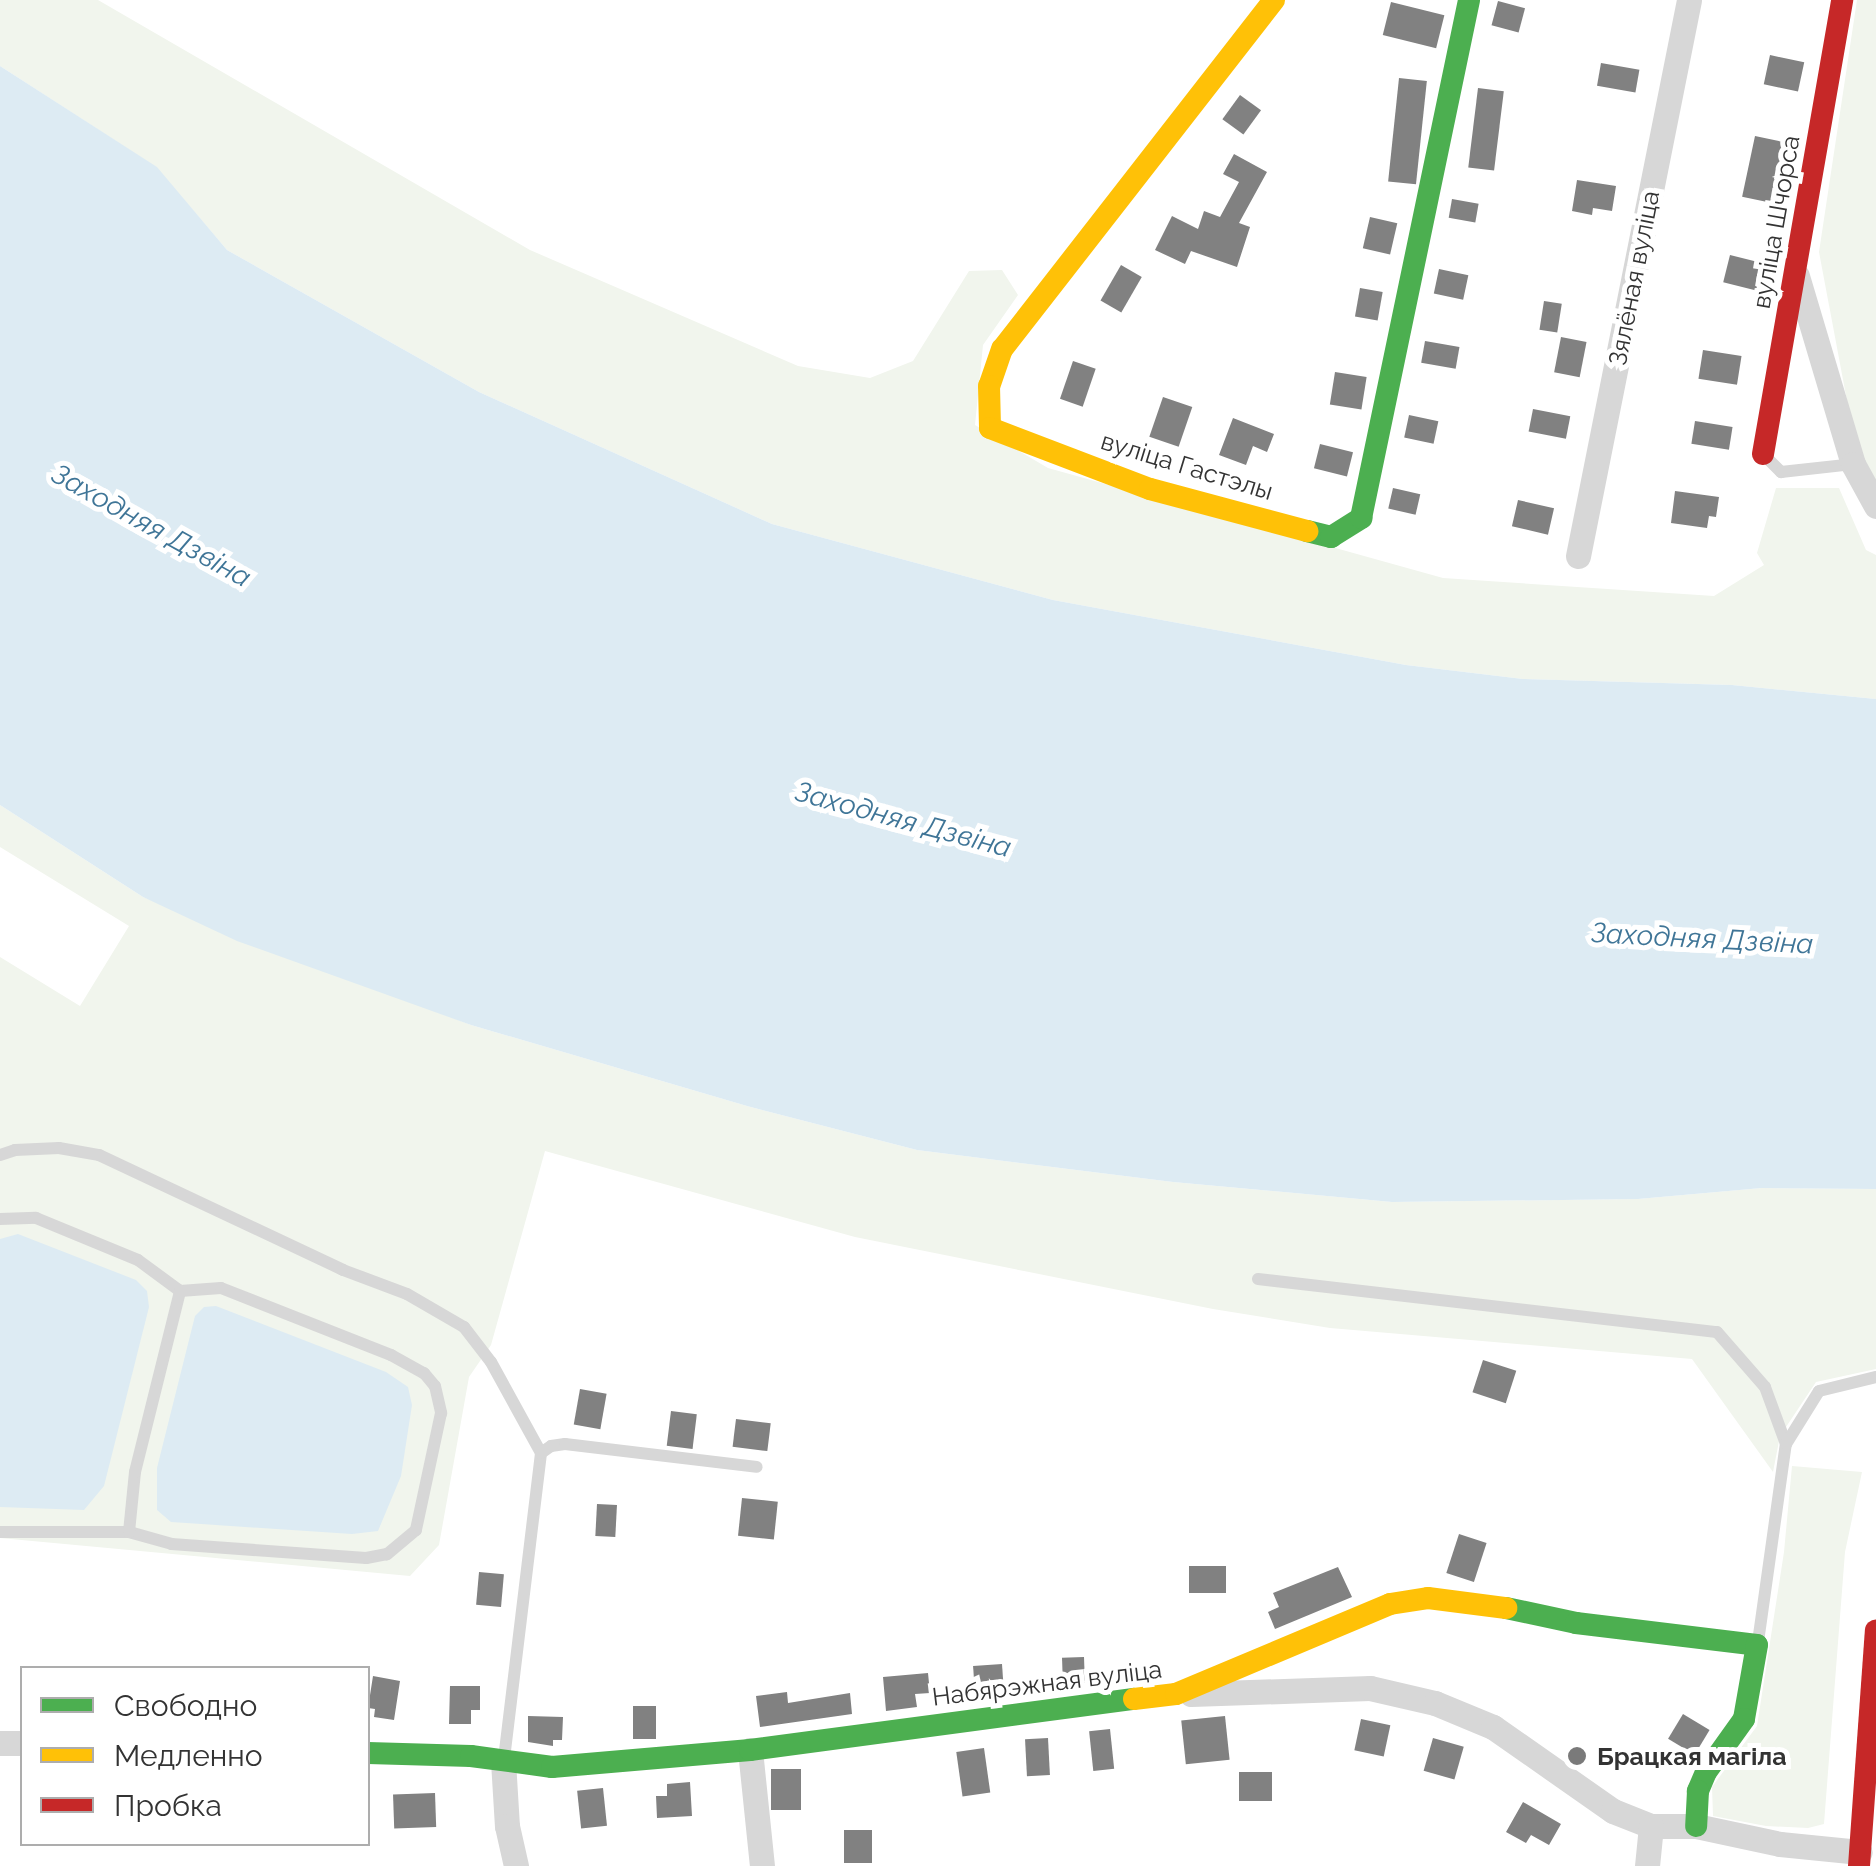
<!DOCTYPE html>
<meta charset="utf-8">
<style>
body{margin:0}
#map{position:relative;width:1876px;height:1866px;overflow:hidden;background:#fff;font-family:Raleway,sans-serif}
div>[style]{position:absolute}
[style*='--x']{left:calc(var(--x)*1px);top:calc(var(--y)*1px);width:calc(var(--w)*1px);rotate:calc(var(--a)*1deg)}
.green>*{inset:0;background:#f1f5ed}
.water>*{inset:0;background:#ddebf3}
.building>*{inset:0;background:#818181;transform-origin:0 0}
.lane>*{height:12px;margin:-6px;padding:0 6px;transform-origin:6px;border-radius:6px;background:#d7d7d7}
.street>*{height:25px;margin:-12.5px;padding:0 12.5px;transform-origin:12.5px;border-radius:12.5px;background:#d7d7d7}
.fast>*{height:22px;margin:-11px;padding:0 11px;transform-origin:11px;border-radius:11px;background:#4caf50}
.slow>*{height:22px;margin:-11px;padding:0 11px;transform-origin:11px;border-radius:11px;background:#ffc107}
.jam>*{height:22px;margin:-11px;padding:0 11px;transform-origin:11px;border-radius:11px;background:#c62828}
.dots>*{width:28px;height:28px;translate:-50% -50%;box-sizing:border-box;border:5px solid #fff;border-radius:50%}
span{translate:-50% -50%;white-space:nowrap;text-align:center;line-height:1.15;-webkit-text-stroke:10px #fff;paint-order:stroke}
.street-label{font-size:25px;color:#333}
.poi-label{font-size:25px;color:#333;font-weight:700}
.left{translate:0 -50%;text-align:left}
.water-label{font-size:28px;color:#3f7597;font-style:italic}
.legend{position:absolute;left:20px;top:1666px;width:350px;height:180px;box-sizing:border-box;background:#fff;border:2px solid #adadad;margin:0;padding:12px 18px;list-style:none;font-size:30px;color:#333}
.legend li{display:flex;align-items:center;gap:20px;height:50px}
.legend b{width:50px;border:2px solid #adadad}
</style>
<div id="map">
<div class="green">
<div style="clip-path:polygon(0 0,98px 0,530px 250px,798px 366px,870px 378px,913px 361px,969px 271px,1002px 270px,1018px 295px,983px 345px,975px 425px,1048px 468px,1443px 578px,1714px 596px,1764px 565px,1757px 553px,1776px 488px,1839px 488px,1866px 550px,1876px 555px,1876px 699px,1732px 685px,1523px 679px,1406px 665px,1053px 600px,772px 524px,479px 392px,227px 250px,156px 167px,0 66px)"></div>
<div style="clip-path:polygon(1857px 0,1876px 0,1876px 483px,1857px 454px,1819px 252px)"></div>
<div style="clip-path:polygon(0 805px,143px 897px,471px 1025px,747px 1106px,917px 1150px,1173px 1182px,1392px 1202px,1638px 1199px,1762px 1188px,1876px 1189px,1876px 1369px,1816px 1382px,1780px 1436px,1773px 1472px,1692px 1359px,1330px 1328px,1213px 1309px,855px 1237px,545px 1151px,491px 1345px,469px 1377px,439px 1545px,410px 1576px,0 1538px,0 957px,80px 1006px,129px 926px,0 847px)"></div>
<div style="clip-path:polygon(1792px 1466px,1862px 1472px,1845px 1552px,1824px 1824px,1808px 1828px,1766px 1826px,1713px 1816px,1712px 1787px,1757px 1726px,1784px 1552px)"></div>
</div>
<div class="water">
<div style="clip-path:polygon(0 66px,157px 167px,227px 250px,479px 392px,772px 524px,1053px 600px,1406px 665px,1523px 679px,1732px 685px,1876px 699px,1876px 1189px,1762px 1188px,1638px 1199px,1392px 1202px,1173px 1182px,917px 1150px,747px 1106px,471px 1025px,237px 941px,143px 897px,0 805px)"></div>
<div style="clip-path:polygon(18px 1234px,136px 1280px,147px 1291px,149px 1307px,104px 1486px,84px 1510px,0 1507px,0 1239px)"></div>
<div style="clip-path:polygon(216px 1306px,386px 1372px,408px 1387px,412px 1405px,401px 1476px,378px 1531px,352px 1534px,171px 1522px,157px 1510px,157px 1468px,195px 1316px,204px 1307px)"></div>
</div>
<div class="building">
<div style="left:1498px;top:1px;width:28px;height:25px;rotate:15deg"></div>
<div style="left:1391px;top:2px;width:55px;height:34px;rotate:14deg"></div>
<div style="left:1770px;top:55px;width:35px;height:30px;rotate:12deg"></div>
<div style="left:1601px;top:63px;width:39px;height:23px;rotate:10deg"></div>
<div style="left:1399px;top:78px;width:28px;height:104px;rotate:6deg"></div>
<div style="left:1478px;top:88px;width:26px;height:80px;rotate:7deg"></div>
<div style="left:1240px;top:95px;width:26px;height:30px;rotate:36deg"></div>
<div style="left:1755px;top:136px;width:33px;height:62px;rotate:12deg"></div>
<div style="clip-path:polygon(1234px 154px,1267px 172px,1239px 223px,1250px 227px,1237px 267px,1191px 251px,1185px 264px,1155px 250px,1172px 216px,1198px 229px,1204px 211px,1220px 217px,1239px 182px,1223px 174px)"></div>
<div style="clip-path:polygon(1577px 180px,1616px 186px,1612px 211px,1593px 208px,1592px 215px,1572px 211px)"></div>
<div style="left:1452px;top:199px;width:27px;height:19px;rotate:10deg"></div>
<div style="left:1370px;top:217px;width:28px;height:32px;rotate:13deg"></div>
<div style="left:1730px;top:255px;width:34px;height:28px;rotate:14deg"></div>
<div style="left:1121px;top:265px;width:24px;height:41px;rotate:30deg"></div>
<div style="left:1439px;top:269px;width:30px;height:25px;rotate:12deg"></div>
<div style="left:1360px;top:288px;width:23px;height:29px;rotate:10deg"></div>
<div style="left:1544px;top:301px;width:18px;height:29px;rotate:9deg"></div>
<div style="left:1561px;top:337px;width:26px;height:36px;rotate:11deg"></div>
<div style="left:1425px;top:341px;width:35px;height:22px;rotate:10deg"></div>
<div style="left:1703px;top:350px;width:39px;height:29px;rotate:9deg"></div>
<div style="left:1073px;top:361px;width:24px;height:40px;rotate:19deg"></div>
<div style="left:1335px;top:372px;width:32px;height:33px;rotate:9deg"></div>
<div style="left:1163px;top:397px;width:31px;height:42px;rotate:19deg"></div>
<div style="left:1533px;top:409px;width:38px;height:23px;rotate:11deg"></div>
<div style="left:1409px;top:415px;width:30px;height:23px;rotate:12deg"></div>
<div style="clip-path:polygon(1233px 418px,1274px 434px,1267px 452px,1253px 446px,1246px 465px,1219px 455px)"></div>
<div style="left:1695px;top:421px;width:38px;height:23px;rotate:9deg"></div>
<div style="left:1320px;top:444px;width:34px;height:25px;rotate:14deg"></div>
<div style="left:1393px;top:488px;width:28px;height:21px;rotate:13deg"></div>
<div style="clip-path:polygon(1675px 491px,1719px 497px,1716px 517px,1709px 516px,1707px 528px,1671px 523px)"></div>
<div style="left:1518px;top:500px;width:37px;height:27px;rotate:13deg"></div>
<div style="left:1483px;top:1360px;width:35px;height:34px;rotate:18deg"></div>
<div style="left:580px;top:1389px;width:27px;height:36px;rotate:10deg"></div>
<div style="left:671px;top:1411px;width:26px;height:35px;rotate:7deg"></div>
<div style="left:736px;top:1419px;width:35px;height:28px;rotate:7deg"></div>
<div style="left:742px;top:1498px;width:36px;height:38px;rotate:6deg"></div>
<div style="left:597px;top:1504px;width:20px;height:32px;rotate:3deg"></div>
<div style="left:1459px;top:1534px;width:29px;height:41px;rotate:18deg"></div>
<div style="left:1189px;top:1566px;width:37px;height:27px"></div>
<div style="clip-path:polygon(1338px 1567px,1352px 1597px,1275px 1629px,1268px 1612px,1279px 1607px,1273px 1593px)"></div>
<div style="left:479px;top:1572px;width:25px;height:33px;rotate:5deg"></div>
<div style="left:1084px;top:1657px;width:28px;height:22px;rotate:88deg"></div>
<div style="left:1002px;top:1664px;width:31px;height:29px;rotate:86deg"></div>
<div style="clip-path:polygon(928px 1673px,930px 1693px,915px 1694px,917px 1707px,886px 1711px,883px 1677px)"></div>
<div style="clip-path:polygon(373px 1676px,400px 1681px,394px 1720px,374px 1717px,375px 1709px,368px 1708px)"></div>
<div style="clip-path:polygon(450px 1686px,480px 1686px,480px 1710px,471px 1710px,471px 1724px,449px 1724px)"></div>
<div style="clip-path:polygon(787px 1692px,788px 1703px,850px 1693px,852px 1714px,760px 1727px,756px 1696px)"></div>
<div style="left:633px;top:1706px;width:23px;height:33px"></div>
<div style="left:1683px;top:1714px;width:31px;height:29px;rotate:31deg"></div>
<div style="clip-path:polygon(528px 1716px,563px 1717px,562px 1740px,553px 1740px,553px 1746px,528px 1742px)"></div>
<div style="left:1225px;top:1716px;width:44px;height:44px;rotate:84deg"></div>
<div style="left:1361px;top:1719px;width:30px;height:32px;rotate:12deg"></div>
<div style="left:1110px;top:1729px;width:40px;height:21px;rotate:84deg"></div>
<div style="left:1048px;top:1738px;width:37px;height:23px;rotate:87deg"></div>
<div style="left:1433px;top:1738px;width:32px;height:34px;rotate:16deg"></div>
<div style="left:984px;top:1748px;width:45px;height:28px;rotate:82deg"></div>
<div style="left:771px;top:1769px;width:30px;height:41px"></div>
<div style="left:1239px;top:1772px;width:33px;height:29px"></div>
<div style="clip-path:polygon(690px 1782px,692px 1816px,657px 1818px,656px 1796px,667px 1796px,667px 1784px)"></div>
<div style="left:603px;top:1788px;width:38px;height:26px;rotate:84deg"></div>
<div style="left:435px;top:1793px;width:34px;height:42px;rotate:88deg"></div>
<div style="clip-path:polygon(1523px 1802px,1561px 1824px,1549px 1845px,1531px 1835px,1526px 1843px,1506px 1832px)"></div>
<div style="left:844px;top:1830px;width:28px;height:33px"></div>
</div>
<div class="lane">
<div style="--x:1765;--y:456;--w:23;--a:45"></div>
<div style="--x:1781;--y:472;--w:72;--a:-6.3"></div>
<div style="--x:0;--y:1155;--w:16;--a:-18"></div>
<div style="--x:15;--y:1150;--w:44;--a:-2.6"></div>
<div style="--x:59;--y:1148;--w:41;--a:9.9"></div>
<div style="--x:99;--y:1155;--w:270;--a:25.2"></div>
<div style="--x:343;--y:1270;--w:68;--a:20.6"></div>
<div style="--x:407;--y:1294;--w:66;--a:30.1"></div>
<div style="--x:464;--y:1327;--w:44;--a:52.4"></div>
<div style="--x:491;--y:1362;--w:104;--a:61.2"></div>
<div style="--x:0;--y:1219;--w:36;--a:-2"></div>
<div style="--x:36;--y:1218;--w:110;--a:22.4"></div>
<div style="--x:138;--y:1260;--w:52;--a:36.4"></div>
<div style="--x:180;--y:1291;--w:41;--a:-4.2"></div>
<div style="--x:221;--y:1288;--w:183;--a:21.5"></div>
<div style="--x:391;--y:1355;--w:38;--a:29"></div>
<div style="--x:424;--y:1373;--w:17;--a:50"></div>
<div style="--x:435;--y:1386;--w:28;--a:77"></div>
<div style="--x:441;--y:1413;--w:120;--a:102.1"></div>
<div style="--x:416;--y:1530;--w:38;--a:140"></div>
<div style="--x:387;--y:1554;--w:21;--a:169"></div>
<div style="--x:366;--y:1558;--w:195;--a:-175.9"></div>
<div style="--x:172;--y:1544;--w:45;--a:-164.4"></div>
<div style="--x:129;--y:1532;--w:129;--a:180"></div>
<div style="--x:1258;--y:1279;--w:462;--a:6.6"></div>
<div style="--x:1717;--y:1332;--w:73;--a:48.9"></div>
<div style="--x:1765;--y:1387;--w:61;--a:69.8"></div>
<div style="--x:129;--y:1532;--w:60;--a:-84.3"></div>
<div style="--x:135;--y:1472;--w:187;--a:-76"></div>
<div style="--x:1758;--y:1642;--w:200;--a:-82"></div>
<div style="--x:1786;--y:1444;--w:62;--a:-58.1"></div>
<div style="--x:1819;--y:1391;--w:59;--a:-13.8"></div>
<div style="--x:504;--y:1759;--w:308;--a:-83.1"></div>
<div style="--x:541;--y:1453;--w:12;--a:-35"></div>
<div style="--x:551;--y:1446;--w:14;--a:-8"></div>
<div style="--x:565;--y:1444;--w:193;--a:6.8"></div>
</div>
<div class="street">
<div style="--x:1797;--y:276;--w:196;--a:73.4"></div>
<div style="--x:1853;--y:464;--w:48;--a:61.3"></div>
<div style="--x:1578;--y:556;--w:567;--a:-78.71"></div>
<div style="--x:1191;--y:1694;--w:179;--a:-1.9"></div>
<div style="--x:1370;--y:1688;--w:67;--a:13"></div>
<div style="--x:1435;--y:1703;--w:63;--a:22.5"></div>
<div style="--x:1493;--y:1727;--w:146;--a:35"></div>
<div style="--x:1613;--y:1811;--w:41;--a:21.5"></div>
<div style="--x:1651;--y:1826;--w:45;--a:0"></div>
<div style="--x:1696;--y:1826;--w:86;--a:12.1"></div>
<div style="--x:1780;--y:1844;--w:80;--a:5.7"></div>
<div style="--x:0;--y:1743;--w:22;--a:0"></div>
<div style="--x:750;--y:1750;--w:117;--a:84.1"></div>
<div style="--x:503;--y:1761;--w:65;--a:86.5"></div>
<div style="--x:507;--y:1826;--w:41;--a:77.3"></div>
<div style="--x:1647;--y:1866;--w:40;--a:-84.3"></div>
</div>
<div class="fast">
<div style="--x:1307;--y:531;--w:25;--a:14"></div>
<div style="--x:1331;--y:537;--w:36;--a:-32"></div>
<div style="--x:1361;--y:518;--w:529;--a:-78.22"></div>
<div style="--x:1506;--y:1608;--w:72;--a:12.1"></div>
<div style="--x:1576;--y:1623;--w:182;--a:6.9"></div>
<div style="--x:1757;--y:1645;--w:75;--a:100"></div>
<div style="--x:1744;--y:1719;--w:65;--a:125.6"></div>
<div style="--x:1706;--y:1772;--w:21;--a:113"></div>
<div style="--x:1698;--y:1791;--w:35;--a:93"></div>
<div style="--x:368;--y:1753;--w:103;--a:1.7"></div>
<div style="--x:471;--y:1756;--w:82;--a:7.7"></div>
<div style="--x:552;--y:1767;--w:199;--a:-4.9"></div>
<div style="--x:750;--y:1750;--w:387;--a:-7.6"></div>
</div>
<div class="slow">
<div style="--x:1274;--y:0;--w:442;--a:127.9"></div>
<div style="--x:1002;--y:349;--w:39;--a:109"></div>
<div style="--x:989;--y:386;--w:42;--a:88.6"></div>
<div style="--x:990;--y:428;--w:171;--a:20.9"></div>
<div style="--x:1150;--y:489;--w:163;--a:15"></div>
<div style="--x:1134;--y:1699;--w:42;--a:-6.8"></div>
<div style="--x:1176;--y:1694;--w:232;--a:-22.8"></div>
<div style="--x:1390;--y:1604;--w:38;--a:-9"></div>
<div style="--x:1428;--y:1598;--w:79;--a:7.3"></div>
</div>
<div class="jam">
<div style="--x:1763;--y:454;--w:461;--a:-80.1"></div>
<div style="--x:1859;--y:1866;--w:236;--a:-85.9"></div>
</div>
<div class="dots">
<div style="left:1577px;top:1756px;background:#7a7a7a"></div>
</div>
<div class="street-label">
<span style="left:1776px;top:222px;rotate:-80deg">вуліца Шчорса</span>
<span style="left:1634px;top:278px;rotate:-79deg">Зялёная вуліца</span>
<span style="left:1187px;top:466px;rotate:17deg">вуліца Гастэлы</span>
<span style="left:1047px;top:1683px;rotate:-7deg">Набярэжная вуліца</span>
</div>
<div class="poi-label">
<span class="left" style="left:1597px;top:1756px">Брацкая магіла</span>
</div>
<div class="water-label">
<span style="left:151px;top:526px;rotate:29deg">Заходняя Дзвіна</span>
<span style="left:903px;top:820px;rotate:15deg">Заходняя Дзвіна</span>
<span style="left:1702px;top:939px;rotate:3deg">Заходняя Дзвіна</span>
</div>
<ul class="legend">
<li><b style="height:12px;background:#4caf50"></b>Свободно</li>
<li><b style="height:12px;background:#ffc107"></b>Медленно</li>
<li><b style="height:12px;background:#c62828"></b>Пробка</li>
</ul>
</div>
